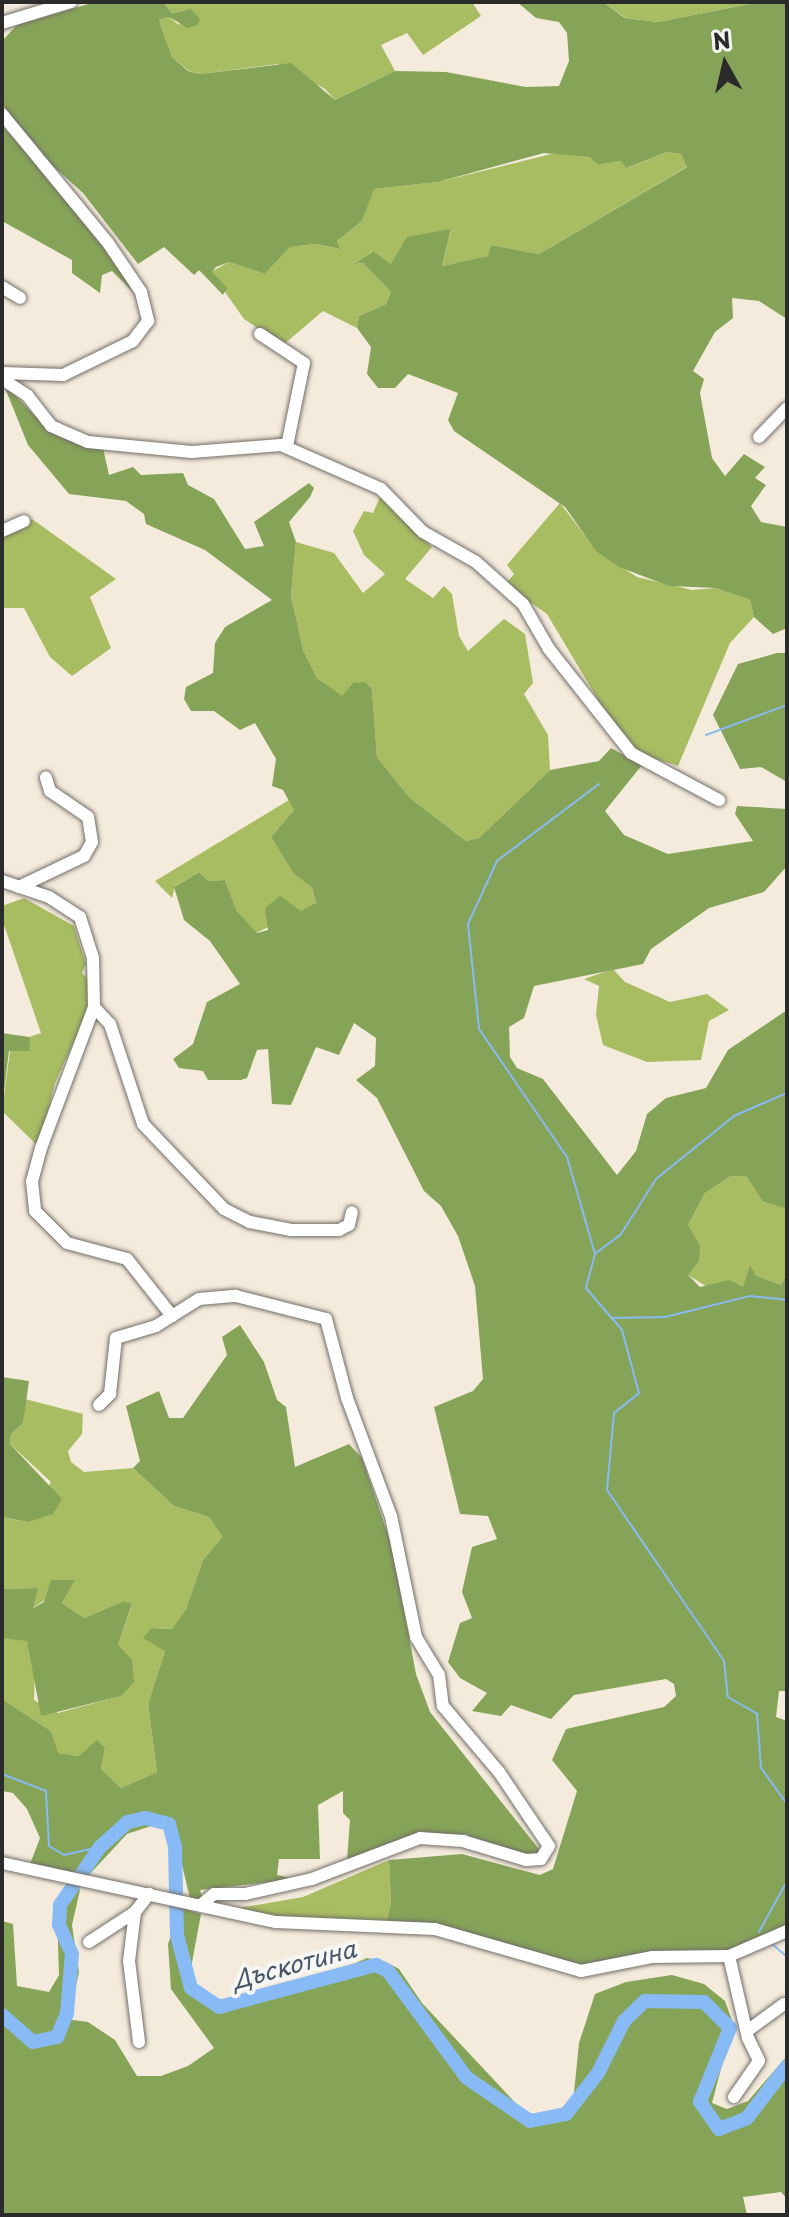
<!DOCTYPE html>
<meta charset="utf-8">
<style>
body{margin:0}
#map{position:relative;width:789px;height:2217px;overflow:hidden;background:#f5ebdc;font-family:"Playpen Sans",sans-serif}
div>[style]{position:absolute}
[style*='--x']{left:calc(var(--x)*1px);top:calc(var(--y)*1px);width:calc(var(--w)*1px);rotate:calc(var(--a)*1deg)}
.green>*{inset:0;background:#a8bd62}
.forest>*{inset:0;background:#86a458}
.stream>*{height:2px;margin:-1px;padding:0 1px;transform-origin:1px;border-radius:1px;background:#88bbf5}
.river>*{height:14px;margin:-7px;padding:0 7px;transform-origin:7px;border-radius:7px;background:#88bbf5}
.roads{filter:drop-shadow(0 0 2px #726e69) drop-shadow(0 0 2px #726e69)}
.minor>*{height:12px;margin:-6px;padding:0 6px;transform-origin:6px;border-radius:6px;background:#fff}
span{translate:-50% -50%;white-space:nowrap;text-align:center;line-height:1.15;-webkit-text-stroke:8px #f6f6f2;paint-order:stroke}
.water-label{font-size:24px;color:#475668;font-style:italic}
.frame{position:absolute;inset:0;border:4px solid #2b2b2b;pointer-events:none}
.north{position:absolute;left:685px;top:24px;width:80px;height:80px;-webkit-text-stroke:6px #f6f6f2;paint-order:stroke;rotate:352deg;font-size:22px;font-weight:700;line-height:32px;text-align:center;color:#2b2b2b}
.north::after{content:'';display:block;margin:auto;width:28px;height:36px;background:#2b2b2b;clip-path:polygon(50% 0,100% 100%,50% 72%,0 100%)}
</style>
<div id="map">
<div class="green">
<div style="clip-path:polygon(163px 2px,472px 2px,481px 16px,423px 55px,407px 33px,381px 45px,395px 71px,335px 100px,325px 89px,278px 64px,200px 74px,189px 71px,172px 57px,159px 20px,169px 17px,179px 25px,185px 10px,172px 13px)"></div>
<div style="clip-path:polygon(603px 2px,760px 2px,658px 22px,626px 18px)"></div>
<div style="clip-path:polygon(563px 151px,591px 157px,598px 165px,620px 161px,628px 168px,667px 152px,681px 154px,688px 166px,539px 254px,491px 245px,489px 256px,442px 266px,451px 230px,391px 264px,372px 251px,357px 264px,363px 263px,391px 292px,386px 304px,359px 316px,357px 328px,323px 311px,283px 345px,244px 319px,211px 272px,229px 262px,265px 274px,290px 247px,315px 244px,339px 249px,337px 241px,362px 221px,373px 189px,438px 182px)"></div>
<div style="clip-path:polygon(380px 497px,432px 547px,405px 579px,433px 598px,444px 586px,452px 594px,459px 636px,468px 651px,504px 619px,525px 634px,533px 683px,524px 694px,548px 735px,550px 770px,479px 838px,466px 841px,410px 798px,377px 757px,372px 689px,366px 682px,342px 697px,317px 678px,303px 650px,291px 595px,296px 542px,334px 553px,363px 593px,385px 574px,364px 555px,353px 531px,364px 511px,373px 513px)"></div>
<div style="clip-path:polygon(560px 503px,596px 550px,637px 577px,692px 590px,716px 588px,750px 600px,754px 617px,730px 643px,678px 766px,628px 750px,547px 614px,505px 585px,514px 574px,507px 565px)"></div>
<div style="clip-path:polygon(32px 519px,116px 579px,90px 597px,111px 648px,72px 676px,50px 657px,24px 608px,2px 608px,2px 536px)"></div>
<div style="clip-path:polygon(289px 800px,294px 810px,271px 837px,293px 873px,312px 888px,316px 904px,256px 933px,237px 911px,225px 880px,208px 881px,199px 872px,175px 886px,172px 898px,155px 881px)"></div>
<div style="clip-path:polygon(24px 898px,74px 926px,86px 964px,82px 973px,90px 981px,87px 1012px,55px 1083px,39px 1147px,2px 1111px,10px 1051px,29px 1051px,29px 1037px,41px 1033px,2px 919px,2px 906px)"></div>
<div style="clip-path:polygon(613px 969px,625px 982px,670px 1002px,707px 994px,729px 1010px,709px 1021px,701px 1060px,647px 1062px,603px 1045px,596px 1015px,599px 986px,584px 979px)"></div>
<div style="clip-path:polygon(731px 1176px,746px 1176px,763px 1202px,787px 1209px,787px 1274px,781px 1285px,755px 1275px,743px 1287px,709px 1288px,688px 1275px,688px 1225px,705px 1193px)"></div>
<div style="clip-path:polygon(25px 1399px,83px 1414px,82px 1434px,68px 1451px,71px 1462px,84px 1472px,133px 1468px,174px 1506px,209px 1517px,224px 1537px,203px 1560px,186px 1609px,172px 1629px,151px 1628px,165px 1651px,148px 1704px,157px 1772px,121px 1788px,101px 1769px,105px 1748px,79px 1756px,57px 1753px,51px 1731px,2px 1699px,2px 1638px,17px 1636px,27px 1641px,35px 1668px,34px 1700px,58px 1713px,120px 1696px,118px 1645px,132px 1605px,124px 1601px,84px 1618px,62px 1603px,74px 1581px,31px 1609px,38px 1588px,2px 1589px,2px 1517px,28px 1522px,51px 1482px,10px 1444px,11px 1434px,23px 1423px)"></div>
<div style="clip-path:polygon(389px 1860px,391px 1903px,386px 1923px,291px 1921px,239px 1908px,303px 1897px)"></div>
</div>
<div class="forest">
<div style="clip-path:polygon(95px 2px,163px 2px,172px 13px,191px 9px,200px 20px,197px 25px,188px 28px,169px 17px,159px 20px,172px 57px,188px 71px,200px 74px,291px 63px,335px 100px,395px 71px,446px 72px,526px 87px,559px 86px,569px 61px,567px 33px,559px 22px,536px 18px,517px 2px,603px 2px,625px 18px,658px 22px,760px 2px,787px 2px,787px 319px,759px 301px,732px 298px,733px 318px,715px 332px,693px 371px,704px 379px,700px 393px,712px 458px,725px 476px,744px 454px,765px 467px,755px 478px,766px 485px,751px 506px,761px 522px,787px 527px,787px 628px,773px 634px,754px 617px,750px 600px,716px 588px,669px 586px,619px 567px,596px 551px,565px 507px,454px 431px,448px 420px,458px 393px,408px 374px,395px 388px,378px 388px,367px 374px,371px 347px,357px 328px,359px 316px,386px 304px,391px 292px,363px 263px,355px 264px,373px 251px,391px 264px,407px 237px,451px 229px,442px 266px,488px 256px,491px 245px,539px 254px,687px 167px,681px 154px,667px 152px,627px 168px,620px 161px,598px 165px,590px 157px,544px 153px,438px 182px,374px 189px,362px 221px,337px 241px,340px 249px,315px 244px,290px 247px,265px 274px,229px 262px,216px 267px,212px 272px,227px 288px,223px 295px,199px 270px,194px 275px,164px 247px,138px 264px,83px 193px,31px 146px,2px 103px,2px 41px,17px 25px)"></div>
<div style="clip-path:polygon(2px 126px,83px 212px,137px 296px,112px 271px,102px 275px,100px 293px,72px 273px,72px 260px,2px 221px)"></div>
<div style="clip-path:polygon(3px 383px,40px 421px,103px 448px,109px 475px,133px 467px,141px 475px,183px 473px,188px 485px,214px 499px,245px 549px,264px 546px,254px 522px,309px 483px,314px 488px,310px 497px,289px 522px,296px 542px,291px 595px,303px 650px,317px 678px,342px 696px,353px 683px,366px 682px,372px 689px,377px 757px,410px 798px,466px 841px,479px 838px,550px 770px,599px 761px,611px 748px,642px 765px,605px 811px,624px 835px,668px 854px,753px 841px,735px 814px,737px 806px,787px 809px,787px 866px,764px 892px,709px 908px,651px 949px,643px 964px,534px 986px,524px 1018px,509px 1027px,510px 1057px,517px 1068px,543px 1079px,617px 1175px,636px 1151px,647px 1114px,666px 1098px,706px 1088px,728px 1050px,787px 1010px,787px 1209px,763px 1202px,746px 1176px,731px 1176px,705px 1193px,688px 1225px,700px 1246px,699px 1261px,688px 1275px,700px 1287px,729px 1280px,743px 1287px,750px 1265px,755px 1275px,781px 1285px,787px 1274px,787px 1691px,779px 1691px,776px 1717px,787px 1721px,787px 1927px,731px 1950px,650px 1951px,586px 1965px,511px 1954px,439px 1927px,386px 1923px,391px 1903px,389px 1860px,462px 1854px,540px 1875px,553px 1869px,577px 1791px,552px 1760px,566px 1729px,664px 1707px,676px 1696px,674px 1684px,666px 1679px,574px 1695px,551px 1719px,511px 1705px,501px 1716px,472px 1711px,487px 1693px,460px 1678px,448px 1662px,460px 1623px,472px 1618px,462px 1592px,472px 1547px,497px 1539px,488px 1516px,460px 1514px,434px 1407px,473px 1391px,483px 1379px,475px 1286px,458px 1236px,441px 1206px,424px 1191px,377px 1098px,356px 1080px,375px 1066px,376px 1038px,354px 1023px,339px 1055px,316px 1047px,291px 1105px,272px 1104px,268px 1049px,257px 1050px,247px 1078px,241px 1080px,208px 1080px,203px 1071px,179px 1068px,173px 1059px,193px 1044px,207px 1002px,240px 984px,210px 941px,184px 920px,174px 887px,199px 872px,208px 881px,225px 880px,237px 911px,257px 933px,268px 930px,265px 908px,280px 896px,301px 911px,316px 903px,312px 888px,293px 873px,271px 837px,294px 810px,283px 790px,272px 786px,276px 759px,255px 723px,240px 730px,214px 711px,191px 711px,184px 699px,186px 687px,213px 673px,215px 643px,225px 627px,272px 600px,205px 550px,146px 524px,144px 514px,126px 501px,69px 494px,28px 445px)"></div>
<div style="clip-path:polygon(777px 653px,787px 653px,787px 782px,761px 767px,740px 769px,713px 715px,738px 664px)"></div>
<div style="clip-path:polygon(2px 1033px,29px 1037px,30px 1051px,9px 1051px,2px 1108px)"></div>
<div style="clip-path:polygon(240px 1325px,264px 1362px,277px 1400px,286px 1407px,295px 1467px,349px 1444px,362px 1458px,392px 1547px,416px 1674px,430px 1712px,542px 1853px,535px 1865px,484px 1850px,467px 1834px,398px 1841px,342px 1865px,347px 1860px,350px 1820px,343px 1813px,343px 1791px,318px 1805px,320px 1859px,279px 1859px,277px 1875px,294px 1879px,200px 1890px,203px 1901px,190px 1898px,173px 1828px,163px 1822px,127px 1834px,87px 1877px,30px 1864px,40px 1838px,27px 1809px,13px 1793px,2px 1791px,2px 1699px,51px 1731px,58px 1753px,79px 1756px,97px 1740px,105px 1748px,101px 1769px,121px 1788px,157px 1772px,148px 1704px,165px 1651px,143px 1638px,151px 1628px,172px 1629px,186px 1609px,203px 1560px,223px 1537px,209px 1517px,174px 1506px,133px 1468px,140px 1461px,126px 1406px,159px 1391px,169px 1418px,183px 1418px,227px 1355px,222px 1337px)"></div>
<div style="clip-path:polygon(2px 1377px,29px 1381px,23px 1423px,11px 1434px,10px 1444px,62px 1499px,53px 1514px,28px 1522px,2px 1517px)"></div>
<div style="clip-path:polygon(51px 1580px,75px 1580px,62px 1603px,84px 1618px,124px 1601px,132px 1604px,118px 1645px,132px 1660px,134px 1682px,121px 1696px,41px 1716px,27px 1641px,2px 1638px,2px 1589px,38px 1588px,33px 1608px,44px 1602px)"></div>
<div style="clip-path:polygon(65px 1888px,80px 1890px,72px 1925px,79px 1972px,73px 1998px,58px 2018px,88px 2022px,115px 2040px,137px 2076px,161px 2076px,188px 2066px,214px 2048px,171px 1989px,168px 1944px,181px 1908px,201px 1914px,191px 1968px,191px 1983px,202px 1991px,233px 2005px,289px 1992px,367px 1958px,384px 1961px,399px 1969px,422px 2003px,524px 2112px,556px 2119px,572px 2112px,579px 2043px,595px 1994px,626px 1982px,672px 1975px,704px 1984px,725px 2001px,733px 2023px,712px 2103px,727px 2109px,748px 2101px,787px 2056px,787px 2199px,781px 2192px,743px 2197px,747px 2215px,2px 2215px,2px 1921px,13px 1924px,17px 1986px,49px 1992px,59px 1975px,57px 1912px)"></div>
</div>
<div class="stream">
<div style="--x:706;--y:735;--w:86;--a:-20.3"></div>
<div style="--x:599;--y:784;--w:128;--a:143"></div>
<div style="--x:497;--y:861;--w:69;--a:114.7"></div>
<div style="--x:468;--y:924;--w:106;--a:84"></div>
<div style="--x:479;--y:1029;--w:155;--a:55.5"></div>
<div style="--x:567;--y:1157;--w:101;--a:73.9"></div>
<div style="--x:595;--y:1254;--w:35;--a:105"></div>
<div style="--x:586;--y:1288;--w:55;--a:49.4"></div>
<div style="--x:622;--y:1330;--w:65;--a:74.9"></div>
<div style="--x:639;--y:1393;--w:32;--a:141"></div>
<div style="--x:614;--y:1413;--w:77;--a:95.2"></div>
<div style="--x:607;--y:1490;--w:207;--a:55.6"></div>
<div style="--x:724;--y:1661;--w:36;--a:84"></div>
<div style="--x:728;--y:1697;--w:34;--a:30"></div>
<div style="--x:757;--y:1714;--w:54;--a:85.8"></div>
<div style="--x:761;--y:1768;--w:44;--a:54.2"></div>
<div style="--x:596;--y:1253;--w:31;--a:-37"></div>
<div style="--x:621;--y:1234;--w:65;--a:-57.5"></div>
<div style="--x:656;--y:1179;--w:100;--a:-38.9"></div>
<div style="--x:734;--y:1116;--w:58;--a:-23.5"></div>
<div style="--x:612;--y:1318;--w:53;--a:-1.1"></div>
<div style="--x:665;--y:1317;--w:88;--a:-13.9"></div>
<div style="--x:750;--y:1296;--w:37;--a:6"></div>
<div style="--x:2;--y:1774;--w:47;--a:21.1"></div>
<div style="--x:46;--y:1791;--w:55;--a:86.9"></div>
<div style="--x:49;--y:1846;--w:17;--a:31"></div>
<div style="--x:64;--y:1855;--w:37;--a:-13"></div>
<div style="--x:759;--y:1932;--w:58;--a:-61.2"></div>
<div style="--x:771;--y:1943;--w:21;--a:41"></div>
</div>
<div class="river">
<div style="--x:2;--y:2015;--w:41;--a:41.1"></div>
<div style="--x:33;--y:2042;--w:25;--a:-12"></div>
<div style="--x:57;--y:2037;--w:26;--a:-67"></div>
<div style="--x:67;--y:2013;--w:59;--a:-85.2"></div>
<div style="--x:72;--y:1954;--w:32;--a:-114"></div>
<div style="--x:59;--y:1925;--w:20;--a:-87"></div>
<div style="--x:60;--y:1905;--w:70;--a:-55.4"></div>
<div style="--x:100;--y:1847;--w:38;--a:-42"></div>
<div style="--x:128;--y:1822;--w:17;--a:-13"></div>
<div style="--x:145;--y:1818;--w:25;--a:14"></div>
<div style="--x:169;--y:1824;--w:24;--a:75"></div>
<div style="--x:175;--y:1847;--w:88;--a:88.7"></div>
<div style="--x:177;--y:1935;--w:55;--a:75.2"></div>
<div style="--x:191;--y:1988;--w:34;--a:34"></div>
<div style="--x:219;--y:2007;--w:163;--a:-15"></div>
<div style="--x:376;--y:1965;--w:13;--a:27"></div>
<div style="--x:388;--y:1971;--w:133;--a:53.6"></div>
<div style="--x:467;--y:2078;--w:76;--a:34.3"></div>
<div style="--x:530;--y:2121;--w:37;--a:-11"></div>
<div style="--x:566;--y:2114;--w:52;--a:-52"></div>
<div style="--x:598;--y:2073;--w:58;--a:-63.4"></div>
<div style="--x:624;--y:2021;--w:29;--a:-44"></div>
<div style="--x:645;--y:2001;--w:59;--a:1"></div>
<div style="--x:704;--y:2002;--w:37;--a:45"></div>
<div style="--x:730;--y:2028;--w:80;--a:112.1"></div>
<div style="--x:700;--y:2102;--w:33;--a:55"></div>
<div style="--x:719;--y:2129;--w:30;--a:-21"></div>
<div style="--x:747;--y:2118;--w:66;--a:-52.4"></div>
</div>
<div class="roads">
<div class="minor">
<div style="--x:2;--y:23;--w:72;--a:-16.9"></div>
<div style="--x:2;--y:114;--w:167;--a:50.6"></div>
<div style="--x:108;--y:243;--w:59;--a:56"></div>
<div style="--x:141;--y:292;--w:30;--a:76"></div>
<div style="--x:148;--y:321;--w:25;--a:127"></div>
<div style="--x:133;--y:341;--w:78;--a:154.1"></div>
<div style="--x:63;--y:375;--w:61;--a:-178.1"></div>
<div style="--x:2;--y:287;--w:21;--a:31"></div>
<div style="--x:260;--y:334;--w:53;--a:33.4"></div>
<div style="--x:304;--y:363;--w:85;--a:101.6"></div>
<div style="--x:2;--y:379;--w:30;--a:33"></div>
<div style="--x:27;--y:395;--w:39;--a:52"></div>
<div style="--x:51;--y:426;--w:40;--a:23.4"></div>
<div style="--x:88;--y:442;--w:104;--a:5.5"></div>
<div style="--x:192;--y:452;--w:89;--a:-4.5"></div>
<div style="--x:281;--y:445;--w:109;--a:23.7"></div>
<div style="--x:381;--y:489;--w:60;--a:45.7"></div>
<div style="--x:423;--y:532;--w:61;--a:29.5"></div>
<div style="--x:476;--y:562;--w:63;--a:41.8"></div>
<div style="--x:523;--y:604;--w:52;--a:60"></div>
<div style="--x:549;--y:649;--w:132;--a:51.7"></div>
<div style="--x:631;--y:753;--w:100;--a:28.1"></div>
<div style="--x:759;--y:437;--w:40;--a:-46"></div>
<div style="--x:2;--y:531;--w:24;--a:-24"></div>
<div style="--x:2;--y:881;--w:50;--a:18.8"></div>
<div style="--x:49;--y:897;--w:37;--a:33"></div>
<div style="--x:80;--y:917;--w:43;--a:72.4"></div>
<div style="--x:93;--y:958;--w:49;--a:88.8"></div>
<div style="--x:94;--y:1007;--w:151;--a:110.6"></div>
<div style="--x:41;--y:1148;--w:34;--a:105"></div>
<div style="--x:32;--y:1181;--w:30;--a:84"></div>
<div style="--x:35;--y:1211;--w:45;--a:45"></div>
<div style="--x:67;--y:1243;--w:62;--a:14.9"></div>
<div style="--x:127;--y:1259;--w:73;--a:51.7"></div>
<div style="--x:19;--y:887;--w:72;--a:-25.5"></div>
<div style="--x:84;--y:856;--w:16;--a:-60"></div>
<div style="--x:92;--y:842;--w:25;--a:-99"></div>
<div style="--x:88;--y:817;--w:46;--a:-145.6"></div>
<div style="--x:50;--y:791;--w:14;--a:-107"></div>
<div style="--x:94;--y:1007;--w:23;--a:47"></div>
<div style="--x:110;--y:1024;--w:105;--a:71.7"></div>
<div style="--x:143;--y:1124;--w:117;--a:46.4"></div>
<div style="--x:224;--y:1209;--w:29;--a:27"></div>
<div style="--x:250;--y:1222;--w:42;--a:11"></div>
<div style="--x:291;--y:1230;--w:48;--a:0"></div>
<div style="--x:339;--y:1230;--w:11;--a:-27"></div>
<div style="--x:349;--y:1225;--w:13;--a:-77"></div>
<div style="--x:99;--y:1405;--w:16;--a:-45"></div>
<div style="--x:110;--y:1394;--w:56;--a:-83.9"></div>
<div style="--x:116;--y:1338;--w:42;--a:-16.7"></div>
<div style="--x:156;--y:1326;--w:51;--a:-32.1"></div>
<div style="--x:199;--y:1299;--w:37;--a:-5"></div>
<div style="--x:236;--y:1296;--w:93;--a:14.3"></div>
<div style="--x:326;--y:1319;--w:82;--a:75.1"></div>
<div style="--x:347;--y:1398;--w:126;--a:69.6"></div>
<div style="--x:391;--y:1516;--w:124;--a:78.3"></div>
<div style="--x:416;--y:1637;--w:44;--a:58.8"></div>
<div style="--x:439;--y:1675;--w:31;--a:83"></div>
<div style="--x:443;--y:1706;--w:87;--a:49.7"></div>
<div style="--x:499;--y:1772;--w:89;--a:56"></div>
<div style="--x:549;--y:1846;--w:15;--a:122"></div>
<div style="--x:541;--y:1859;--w:15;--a:176"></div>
<div style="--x:526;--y:1860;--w:66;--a:-163.2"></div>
<div style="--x:463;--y:1841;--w:43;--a:-176"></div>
<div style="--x:420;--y:1838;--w:116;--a:159.2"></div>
<div style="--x:312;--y:1879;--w:69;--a:167.4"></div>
<div style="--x:245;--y:1894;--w:31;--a:180"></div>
<div style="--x:214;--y:1894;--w:17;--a:140"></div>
<div style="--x:2;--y:1863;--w:280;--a:12.2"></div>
<div style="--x:276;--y:1922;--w:159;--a:2.5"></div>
<div style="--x:435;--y:1929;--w:152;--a:16"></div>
<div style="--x:581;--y:1971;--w:72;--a:-11.2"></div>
<div style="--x:652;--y:1957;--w:77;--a:-0.7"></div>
<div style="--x:729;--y:1956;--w:63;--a:-23.3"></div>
<div style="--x:89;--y:1942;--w:55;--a:-33.1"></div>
<div style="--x:729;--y:1956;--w:84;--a:77"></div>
<div style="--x:748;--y:2038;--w:25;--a:64"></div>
<div style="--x:759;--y:2061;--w:44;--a:124.8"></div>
<div style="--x:747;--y:2031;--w:46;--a:-36.1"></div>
<div style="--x:139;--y:2042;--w:82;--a:-97"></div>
<div style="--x:129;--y:1961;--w:49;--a:-83"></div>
<div style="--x:135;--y:1912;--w:23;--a:-52"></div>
</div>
</div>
<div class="water-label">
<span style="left:294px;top:1964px;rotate:-15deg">Дъскотина</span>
</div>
<div class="frame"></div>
<div class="north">N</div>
</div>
